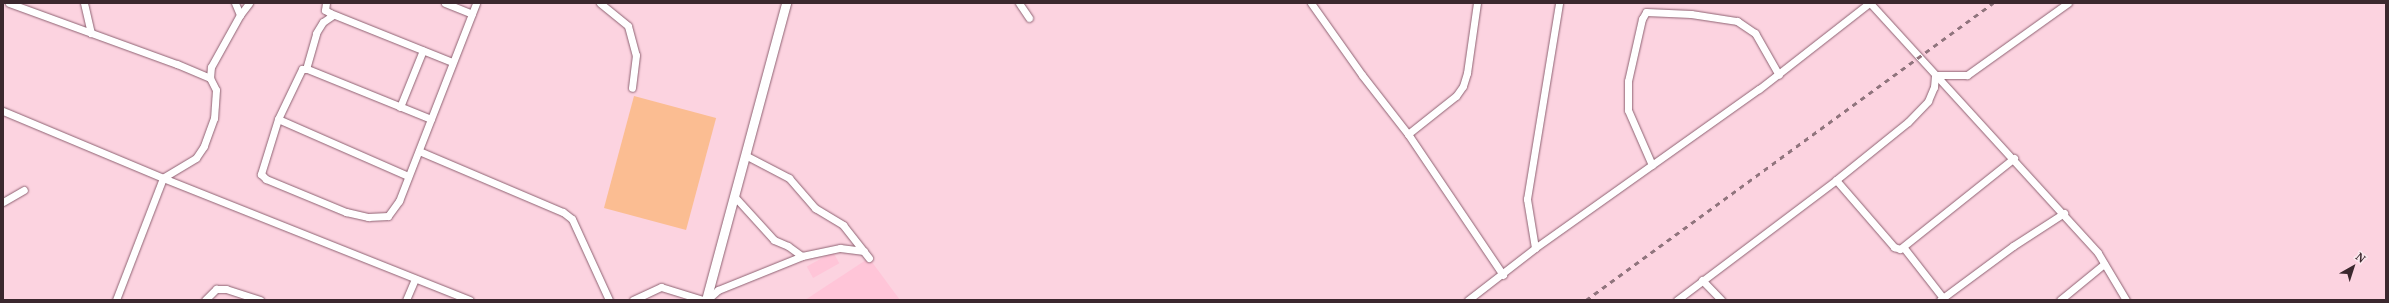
<!DOCTYPE html>
<style>
body{margin:0}
#map{position:relative;width:2389px;height:303px;overflow:hidden;background:#fcd3e0;font-family:"Noto Serif",serif}
div>[style]{position:absolute}
[style*='--x']{left:calc(var(--x)*1px);top:calc(var(--y)*1px);width:calc(var(--w)*1px);rotate:calc(var(--a)*1deg)}
.built>*{inset:0;background:#ffc5d8;transform-origin:0 0}
.green>*{inset:0;background:#fbbd92;transform-origin:0 0}
.roads{filter:drop-shadow(0 0 1px #8e6272) drop-shadow(0 0 1px #8e6272)}
.street>*{height:7px;margin:-3.5px;padding:0 3.5px;transform-origin:3.5px;border-radius:3.5px;background:#fff}
.secondary>*{height:9px;margin:-4.5px;padding:0 4.5px;transform-origin:4.5px;border-radius:4.5px;background:#fff}
.rail>*{height:2.5px;margin-top:-1.25px;transform-origin:0;background:repeating-linear-gradient(90deg,#90747d 0 5px,transparent 0 10px)}
span{translate:-50% -50%;white-space:nowrap;text-align:center;line-height:1.15;-webkit-text-stroke:4px #fbe7ed;paint-order:stroke}
.frame{position:absolute;inset:0;border:4px solid #3b282e;pointer-events:none}
.north{position:absolute;left:2333px;top:247px;width:40px;height:40px;-webkit-text-stroke:3px #fbe7ed;paint-order:stroke;rotate:39deg;font-size:11px;font-weight:700;line-height:16px;text-align:center;color:#3b282e}
.north::after{content:'';display:block;margin:auto;width:14px;height:18px;background:#3b282e;clip-path:polygon(50% 0,100% 100%,50% 72%,0 100%)}
</style>
<div id="map">
<div class="built">
<div style="left:833px;top:252px;width:13px;height:30px;rotate:61deg"></div>
<div style="clip-path:polygon(869px 258px,900px 300px,805px 300px)"></div>
</div>
<div class="green">
<div style="left:634px;top:96px;width:85px;height:116px;rotate:15deg"></div>
</div>
<div class="roads">
<div class="street">
<div style="--x:9;--y:3;--w:179;--a:20"></div>
<div style="--x:177;--y:64;--w:36;--a:23"></div>
<div style="--x:210;--y:78;--w:13;--a:63"></div>
<div style="--x:216;--y:90;--w:28;--a:94"></div>
<div style="--x:214;--y:118;--w:30;--a:110"></div>
<div style="--x:204;--y:146;--w:14;--a:124"></div>
<div style="--x:196;--y:158;--w:39;--a:149"></div>
<div style="--x:163;--y:178;--w:131;--a:111.1"></div>
<div style="--x:84;--y:3;--w:31;--a:77"></div>
<div style="--x:235;--y:3;--w:13;--a:67"></div>
<div style="--x:326;--y:3;--w:7;--a:98"></div>
<div style="--x:325;--y:10;--w:6;--a:31"></div>
<div style="--x:330;--y:13;--w:131;--a:21.9"></div>
<div style="--x:445;--y:3;--w:29;--a:22"></div>
<div style="--x:600;--y:3;--w:36;--a:39"></div>
<div style="--x:628;--y:26;--w:30;--a:75"></div>
<div style="--x:636;--y:55;--w:33;--a:97"></div>
<div style="--x:1019;--y:3;--w:18;--a:56"></div>
<div style="--x:1311;--y:3;--w:88;--a:54.7"></div>
<div style="--x:1362;--y:75;--w:75;--a:52.1"></div>
<div style="--x:1408;--y:134;--w:170;--a:56"></div>
<div style="--x:1870;--y:3;--w:338;--a:47.6"></div>
<div style="--x:2098;--y:253;--w:55;--a:59.2"></div>
<div style="--x:306;--y:69;--w:37;--a:-74"></div>
<div style="--x:316;--y:33;--w:13;--a:-58"></div>
<div style="--x:323;--y:22;--w:12;--a:-35"></div>
<div style="--x:210;--y:78;--w:11;--a:-85"></div>
<div style="--x:211;--y:67;--w:60;--a:-60.9"></div>
<div style="--x:240;--y:15;--w:15;--a:-53"></div>
<div style="--x:400;--y:107;--w:61;--a:-68"></div>
<div style="--x:3;--y:111;--w:173;--a:22.7"></div>
<div style="--x:163;--y:178;--w:330;--a:21.7"></div>
<div style="--x:278;--y:119;--w:142;--a:23.7"></div>
<div style="--x:431;--y:119;--w:134;--a:-158"></div>
<div style="--x:307;--y:69;--w:5;--a:180"></div>
<div style="--x:302;--y:69;--w:55;--a:115.6"></div>
<div style="--x:278;--y:119;--w:58;--a:107.2"></div>
<div style="--x:261;--y:174;--w:7;--a:45"></div>
<div style="--x:266;--y:179;--w:87;--a:22.4"></div>
<div style="--x:346;--y:212;--w:23;--a:13"></div>
<div style="--x:368;--y:217;--w:20;--a:-3"></div>
<div style="--x:388;--y:216;--w:19;--a:-54"></div>
<div style="--x:399;--y:201;--w:212;--a:-68.7"></div>
<div style="--x:1408;--y:134;--w:61;--a:-38.4"></div>
<div style="--x:1456;--y:96;--w:12;--a:-55"></div>
<div style="--x:1463;--y:86;--w:14;--a:-73"></div>
<div style="--x:1467;--y:73;--w:71;--a:-81.9"></div>
<div style="--x:419;--y:151;--w:156;--a:23"></div>
<div style="--x:563;--y:212;--w:11;--a:38"></div>
<div style="--x:572;--y:219;--w:89;--a:65.4"></div>
<div style="--x:745;--y:155;--w:50;--a:27.6"></div>
<div style="--x:789;--y:178;--w:40;--a:49"></div>
<div style="--x:815;--y:208;--w:33;--a:31"></div>
<div style="--x:843;--y:225;--w:42;--a:51.8"></div>
<div style="--x:1652;--y:165;--w:60;--a:-113.6"></div>
<div style="--x:1628;--y:110;--w:29;--a:-90"></div>
<div style="--x:1628;--y:81;--w:64;--a:-77.3"></div>
<div style="--x:1642;--y:19;--w:8;--a:-60"></div>
<div style="--x:1646;--y:12;--w:45;--a:2.5"></div>
<div style="--x:1691;--y:14;--w:47;--a:8.7"></div>
<div style="--x:1737;--y:21;--w:22;--a:34"></div>
<div style="--x:1755;--y:33;--w:48;--a:60.3"></div>
<div style="--x:1836;--y:180;--w:89;--a:49.1"></div>
<div style="--x:1894;--y:247;--w:6;--a:18"></div>
<div style="--x:1900;--y:249;--w:146;--a:-38.6"></div>
<div style="--x:734;--y:196;--w:59;--a:47.7"></div>
<div style="--x:774;--y:240;--w:15;--a:23"></div>
<div style="--x:788;--y:246;--w:17;--a:36"></div>
<div style="--x:3;--y:202;--w:24;--a:-30"></div>
<div style="--x:1535;--y:248;--w:50;--a:-99.3"></div>
<div style="--x:1527;--y:199;--w:199;--a:-80.7"></div>
<div style="--x:1904;--y:248;--w:63;--a:52"></div>
<div style="--x:1702;--y:280;--w:28;--a:46"></div>
<div style="--x:205;--y:300;--w:16;--a:-45"></div>
<div style="--x:216;--y:289;--w:10;--a:0"></div>
<div style="--x:226;--y:289;--w:36;--a:18"></div>
<div style="--x:406;--y:300;--w:23;--a:-67"></div>
<div style="--x:633;--y:300;--w:31;--a:-25"></div>
<div style="--x:661;--y:287;--w:44;--a:17.2"></div>
<div style="--x:707;--y:300;--w:15;--a:-42"></div>
<div style="--x:718;--y:290;--w:91;--a:-22"></div>
<div style="--x:802;--y:256;--w:39;--a:-12"></div>
<div style="--x:840;--y:248;--w:24;--a:7"></div>
<div style="--x:1468;--y:300;--w:85;--a:-37.8"></div>
<div style="--x:1535;--y:248;--w:275;--a:-35.4"></div>
<div style="--x:1759;--y:89;--w:140;--a:-38"></div>
<div style="--x:1677;--y:300;--w:199;--a:-37"></div>
<div style="--x:1836;--y:180;--w:92;--a:-38.9"></div>
<div style="--x:1908;--y:122;--w:29;--a:-46"></div>
<div style="--x:1928;--y:101;--w:15;--a:-67"></div>
<div style="--x:1934;--y:87;--w:12;--a:-85"></div>
<div style="--x:1935;--y:75;--w:32;--a:0"></div>
<div style="--x:1967;--y:75;--w:124;--a:-35.5"></div>
<div style="--x:1940;--y:300;--w:91;--a:-36.5"></div>
<div style="--x:2013;--y:246;--w:61;--a:-32.9"></div>
<div style="--x:2060;--y:300;--w:57;--a:-39.3"></div>
</div>
<div class="secondary">
<div style="--x:706;--y:300;--w:308;--a:-74.9"></div>
</div>
</div>
<div class="rail">
<div style="--x:1586;--y:300;--w:504;--a:-36.12"></div>
</div>
<div class="frame"></div>
<div class="north">N</div>
</div>
